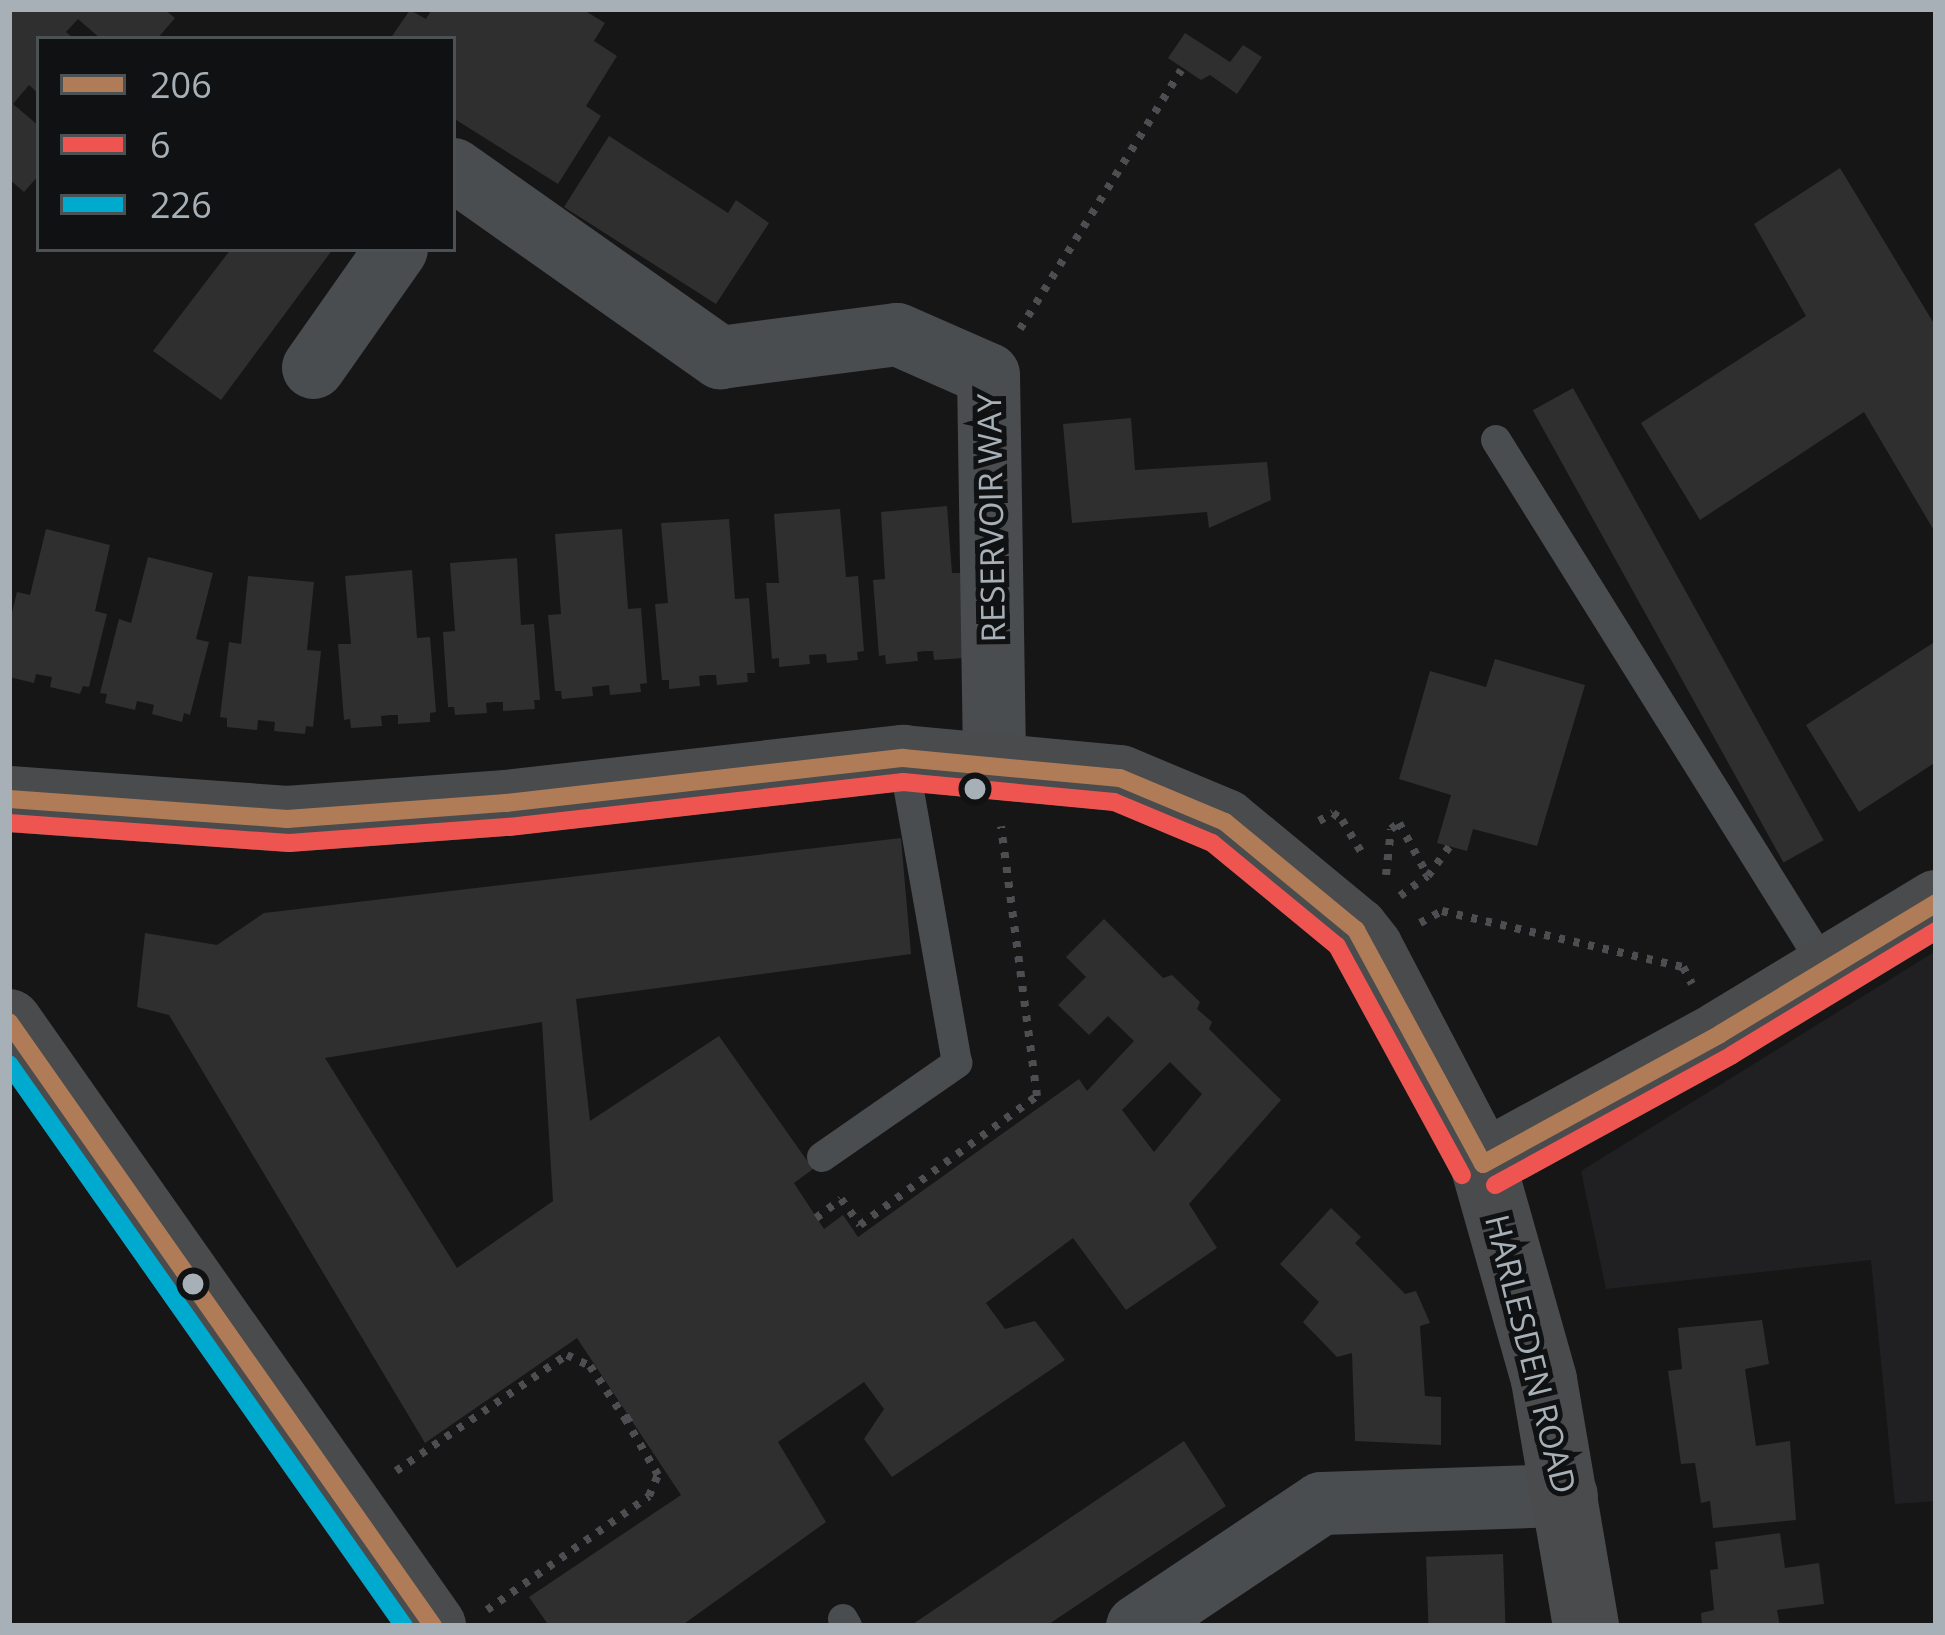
<!DOCTYPE html>
<style>
body{margin:0}
#map{position:relative;width:1945px;height:1635px;overflow:hidden;background:#161616;font-family:"Open Sans",sans-serif}
div>[style]{position:absolute}
[style*='--x']{left:calc(var(--x)*1px);top:calc(var(--y)*1px);width:calc(var(--w)*1px);rotate:calc(var(--a)*1deg)}
.built>*{inset:0;background:#202022}
.building>*{inset:0;background:#2f2f30;transform-origin:0 0}
.path>*{height:8px;margin-top:-4px;transform-origin:0;background:repeating-linear-gradient(90deg,#4c4e51 0 6px,transparent 0 15px)}
.lane>*{height:30px;margin:-15px;padding:0 15px;transform-origin:15px;border-radius:15px;background:#4a4d4f}
.street>*{height:63px;margin:-31.5px;padding:0 31.5px;transform-origin:31.5px;border-radius:31.5px;background:#4a4d4f}
.secondary>*{height:66px;margin:-33px;padding:0 33px;transform-origin:33px;border-radius:33px;background:#494b4d}
.bus-1>*{height:18px;margin:-9px;padding:0 9px;transform-origin:9px;border-radius:9px;background:#b07c57}
.bus-2>*{height:18px;margin:-9px;padding:0 9px;transform-origin:9px;border-radius:9px;background:#ee5450}
.bus-3>*{height:18px;margin:-9px;padding:0 9px;transform-origin:9px;border-radius:9px;background:#00a9ce}
.dots>*{width:33px;height:33px;translate:-50% -50%;box-sizing:border-box;border:6px solid #101112;border-radius:50%}
span{translate:-50% -50%;white-space:nowrap;text-align:center;line-height:1.15;-webkit-text-stroke:10px #101112;paint-order:stroke}
.street-label{font-size:33px;color:#a7b0b7}
.frame{position:absolute;inset:0;border:12px solid #a7b0b7;pointer-events:none}
.legend{position:absolute;left:36px;top:36px;width:420px;height:216px;box-sizing:border-box;background:#101112;border:3px solid #4c5154;margin:0;padding:15px 21px;list-style:none;font-size:36px;color:#a7b0b7}
.legend li{display:flex;align-items:center;gap:24px;height:60px}
.legend b{width:60px;border:3px solid #4c5154}
</style>
<div id="map">
<div class="built">
<div style="clip-path:polygon(1936px 951px,1936px 1501px,1895px 1504px,1871px 1260px,1606px 1289px,1581px 1171px)"></div>
</div>
<div class="building">
<div style="clip-path:polygon(9px 9px,164px 9px,175px 18px,157px 39px,101px 39px,78px 19px,66px 32px,74px 39px,39px 39px,39px 94px,29px 85px,13px 104px,39px 126px,39px 175px,24px 192px,9px 179px)"></div>
<div style="clip-path:polygon(432px 9px,582px 9px,605px 23px,594px 41px,617px 56px,586px 106px,601px 116px,558px 184px,453px 118px,453px 39px,390px 39px,410px 10px,426px 19px)"></div>
<div style="clip-path:polygon(1185px 33px,1230px 62px,1243px 45px,1262px 57px,1237px 94px,1210px 75px,1201px 80px,1168px 58px)"></div>
<div style="clip-path:polygon(609px 136px,728px 213px,736px 200px,769px 223px,716px 304px,564px 207px)"></div>
<div style="clip-path:polygon(1840px 168px,1936px 327px,1936px 534px,1864px 412px,1700px 520px,1641px 423px,1806px 316px,1754px 224px)"></div>
<div style="clip-path:polygon(231px 249px,333px 249px,221px 400px,153px 351px)"></div>
<div style="left:1573px;top:388px;width:517px;height:46px;rotate:61deg"></div>
<div style="clip-path:polygon(1131px 418px,1135px 470px,1267px 462px,1271px 500px,1209px 528px,1207px 512px,1072px 523px,1063px 424px)"></div>
<div style="clip-path:polygon(947px 506px,952px 573px,965px 573px,965px 658px,934px 660px,933px 651px,925px 651px,917px 652px,918px 661px,886px 664px,885px 655px,879px 656px,873px 580px,885px 579px,881px 512px)"></div>
<div style="clip-path:polygon(840px 509px,846px 577px,858px 576px,864px 651px,857px 652px,858px 660px,827px 663px,826px 654px,809px 655px,810px 664px,779px 667px,779px 658px,772px 659px,766px 583px,779px 583px,774px 514px)"></div>
<div style="clip-path:polygon(729px 519px,735px 599px,749px 598px,755px 673px,747px 673px,748px 682px,717px 685px,716px 675px,708px 675px,699px 676px,700px 686px,669px 689px,669px 680px,662px 680px,655px 604px,668px 603px,661px 523px)"></div>
<div style="clip-path:polygon(46px 529px,110px 545px,95px 611px,107px 614px,89px 687px,83px 686px,80px 694px,50px 687px,52px 677px,36px 674px,34px 683px,9px 677px,9px 625px,17px 592px,30px 595px)"></div>
<div style="clip-path:polygon(622px 529px,628px 609px,641px 608px,647px 683px,640px 684px,641px 692px,610px 695px,609px 685px,601px 686px,592px 687px,593px 696px,562px 699px,561px 691px,555px 691px,548px 615px,561px 614px,555px 534px)"></div>
<div style="clip-path:polygon(148px 557px,213px 573px,196px 639px,209px 642px,190px 715px,184px 713px,182px 722px,152px 714px,154px 705px,146px 703px,137px 701px,135px 710px,105px 703px,107px 694px,100px 693px,119px 619px,131px 623px)"></div>
<div style="clip-path:polygon(517px 558px,521px 625px,534px 624px,540px 700px,534px 700px,535px 709px,503px 711px,503px 702px,495px 702px,486px 703px,487px 713px,455px 715px,454px 707px,448px 707px,443px 632px,455px 631px,450px 563px)"></div>
<div style="clip-path:polygon(412px 570px,417px 638px,430px 637px,436px 712px,430px 713px,430px 722px,398px 724px,398px 715px,390px 715px,381px 716px,382px 726px,351px 728px,350px 719px,344px 720px,338px 644px,351px 644px,345px 576px)"></div>
<div style="clip-path:polygon(248px 576px,314px 582px,307px 650px,321px 651px,313px 727px,306px 726px,305px 734px,274px 731px,275px 722px,258px 720px,257px 730px,227px 727px,227px 718px,220px 717px,229px 642px,241px 644px)"></div>
<div style="clip-path:polygon(1936px 641px,1936px 762px,1859px 812px,1806px 725px)"></div>
<div style="clip-path:polygon(1495px 659px,1585px 685px,1537px 846px,1473px 829px,1467px 851px,1437px 843px,1451px 795px,1399px 779px,1430px 671px,1486px 687px)"></div>
<div style="clip-path:polygon(evenodd,901px 838px,911px 954px,576px 999px,590px 1121px,719px 1036px,813px 1169px,794px 1183px,824px 1229px,843px 1215px,858px 1237px,1079px 1079px,1087px 1091px,1134px 1041px,1108px 1016px,1089px 1035px,1058px 1005px,1086px 977px,1066px 957px,1104px 919px,1163px 978px,1172px 975px,1200px 1002px,1197px 1009px,1212px 1022px,1209px 1029px,1281px 1100px,1189px 1204px,1217px 1248px,1126px 1310px,1073px 1238px,986px 1303px,1005px 1329px,1035px 1321px,1065px 1360px,892px 1477px,864px 1439px,884px 1409px,864px 1382px,778px 1442px,826px 1522px,681px 1626px,549px 1626px,529px 1597px,681px 1495px,577px 1338px,425px 1443px,169px 1015px,137px 1007px,145px 933px,217px 945px,264px 913px,901px 838px,542px 1022px,553px 1201px,457px 1268px,325px 1058px,542px 1022px,901px 838px,1170px 1062px,1202px 1094px,1154px 1152px,1122px 1110px,1170px 1062px)"></div>
<div style="clip-path:polygon(1331px 1208px,1361px 1237px,1355px 1243px,1405px 1294px,1416px 1291px,1430px 1323px,1420px 1326px,1425px 1396px,1441px 1397px,1441px 1445px,1355px 1441px,1352px 1353px,1337px 1357px,1303px 1322px,1319px 1302px,1280px 1264px)"></div>
<div style="clip-path:polygon(1762px 1320px,1769px 1364px,1745px 1369px,1756px 1446px,1790px 1441px,1796px 1520px,1713px 1528px,1710px 1501px,1701px 1503px,1695px 1463px,1681px 1464px,1668px 1371px,1682px 1369px,1678px 1328px)"></div>
<div style="clip-path:polygon(1184px 1441px,1226px 1506px,1046px 1626px,910px 1626px)"></div>
<div style="clip-path:polygon(1780px 1533px,1785px 1568px,1819px 1563px,1824px 1604px,1777px 1610px,1780px 1626px,1702px 1626px,1701px 1613px,1714px 1610px,1710px 1570px,1718px 1569px,1715px 1542px)"></div>
<div style="left:1503px;top:1554px;width:72px;height:77px;rotate:88deg"></div>
</div>
<div class="path">
<div style="--x:1020;--y:329;--w:305;--a:-58.1"></div>
<div style="--x:1319;--y:821;--w:16;--a:-30"></div>
<div style="--x:1333;--y:813;--w:11;--a:38"></div>
<div style="--x:1342;--y:820;--w:41;--a:59"></div>
<div style="--x:1386;--y:875;--w:46;--a:-83.8"></div>
<div style="--x:1391;--y:829;--w:10;--a:-37"></div>
<div style="--x:1399;--y:823;--w:60;--a:61.3"></div>
<div style="--x:1428;--y:876;--w:37;--a:-54"></div>
<div style="--x:1400;--y:896;--w:34;--a:-36"></div>
<div style="--x:1420;--y:923;--w:25;--a:-29"></div>
<div style="--x:1442;--y:911;--w:247;--a:13.1"></div>
<div style="--x:1683;--y:967;--w:19;--a:62"></div>
<div style="--x:816;--y:1218;--w:31;--a:-37"></div>
<div style="--x:841;--y:1199;--w:32;--a:54"></div>
<div style="--x:860;--y:1225;--w:219;--a:-36.1"></div>
<div style="--x:1037;--y:1096;--w:272;--a:-97.6"></div>
<div style="--x:396;--y:1471;--w:207;--a:-34.2"></div>
<div style="--x:567;--y:1355;--w:25;--a:26"></div>
<div style="--x:590;--y:1366;--w:65;--a:56.3"></div>
<div style="--x:487;--y:1610;--w:198;--a:-35.1"></div>
<div style="--x:649;--y:1496;--w:23;--a:-67"></div>
<div style="--x:658;--y:1475;--w:64;--a:-120.2"></div>
<div style="--x:626;--y:1420;--w:6;--a:-31"></div>
</div>
<div class="lane">
<div style="--x:1496;--y:440;--w:623;--a:58.04"></div>
<div style="--x:822;--y:1157;--w:165;--a:-34.8"></div>
<div style="--x:957;--y:1063;--w:310;--a:-100"></div>
<div style="--x:843;--y:1619;--w:8;--a:60"></div>
</div>
<div class="street">
<div style="--x:453;--y:169;--w:327;--a:35.2"></div>
<div style="--x:720;--y:357;--w:178;--a:-7.4"></div>
<div style="--x:897;--y:334;--w:99;--a:23.7"></div>
<div style="--x:988;--y:374;--w:388;--a:89.1"></div>
<div style="--x:313;--y:367;--w:144;--a:-54.9"></div>
<div style="--x:1137;--y:1626;--w:221;--a:-33.8"></div>
<div style="--x:1321;--y:1503;--w:245;--a:-1.9"></div>
</div>
<div class="secondary">
<div style="--x:9;--y:799;--w:279;--a:4.1"></div>
<div style="--x:287;--y:819;--w:220;--a:-4.2"></div>
<div style="--x:506;--y:803;--w:400;--a:-6.5"></div>
<div style="--x:903;--y:758;--w:218;--a:5.3"></div>
<div style="--x:1120;--y:778;--w:114;--a:22.7"></div>
<div style="--x:1225;--y:822;--w:170;--a:39.5"></div>
<div style="--x:1356;--y:930;--w:23;--a:52"></div>
<div style="--x:1370;--y:948;--w:244;--a:62.4"></div>
<div style="--x:1483;--y:1164;--w:224;--a:74.2"></div>
<div style="--x:1544;--y:1380;--w:250;--a:80.3"></div>
<div style="--x:9;--y:1022;--w:738;--a:54.93"></div>
<div style="--x:1483;--y:1164;--w:270;--a:-28.7"></div>
<div style="--x:1720;--y:1034;--w:253;--a:-31.2"></div>
</div>
<div class="bus-1">
<div style="--x:9;--y:799;--w:279;--a:4.1"></div>
<div style="--x:287;--y:819;--w:220;--a:-4.2"></div>
<div style="--x:506;--y:803;--w:400;--a:-6.5"></div>
<div style="--x:903;--y:758;--w:218;--a:5.3"></div>
<div style="--x:1120;--y:778;--w:114;--a:22.7"></div>
<div style="--x:1225;--y:822;--w:170;--a:39.5"></div>
<div style="--x:1356;--y:930;--w:266;--a:61.5"></div>
<div style="--x:9;--y:1022;--w:738;--a:54.93"></div>
<div style="--x:1483;--y:1164;--w:270;--a:-28.7"></div>
<div style="--x:1720;--y:1034;--w:253;--a:-31.2"></div>
</div>
<div class="bus-2">
<div style="--x:9;--y:823;--w:281;--a:4.1"></div>
<div style="--x:289;--y:843;--w:221;--a:-4.2"></div>
<div style="--x:509;--y:827;--w:397;--a:-6.5"></div>
<div style="--x:903;--y:782;--w:212;--a:5.4"></div>
<div style="--x:1114;--y:802;--w:106;--a:22.7"></div>
<div style="--x:1212;--y:843;--w:162;--a:39.5"></div>
<div style="--x:1337;--y:946;--w:261;--a:61.4"></div>
<div style="--x:1495;--y:1185;--w:270;--a:-28.7"></div>
<div style="--x:1732;--y:1055;--w:239;--a:-31.3"></div>
</div>
<div class="bus-3">
<div style="--x:9;--y:1064;--w:687;--a:54.9"></div>
</div>
<div class="dots">
<div style="left:975px;top:789px;background:#a7b0b7"></div>
<div style="left:193px;top:1284px;background:#a7b0b7"></div>
</div>
<div class="street-label">
<span style="left:991px;top:518px;rotate:-91deg">RESERVOIR WAY</span>
<span style="left:1531px;top:1354px;rotate:76deg">HARLESDEN ROAD</span>
</div>
<div class="frame"></div>
<ul class="legend">
<li><b style="height:15px;background:#b07c57"></b>206</li>
<li><b style="height:15px;background:#ee5450"></b>6</li>
<li><b style="height:15px;background:#00a9ce"></b>226</li>
</ul>
</div>
